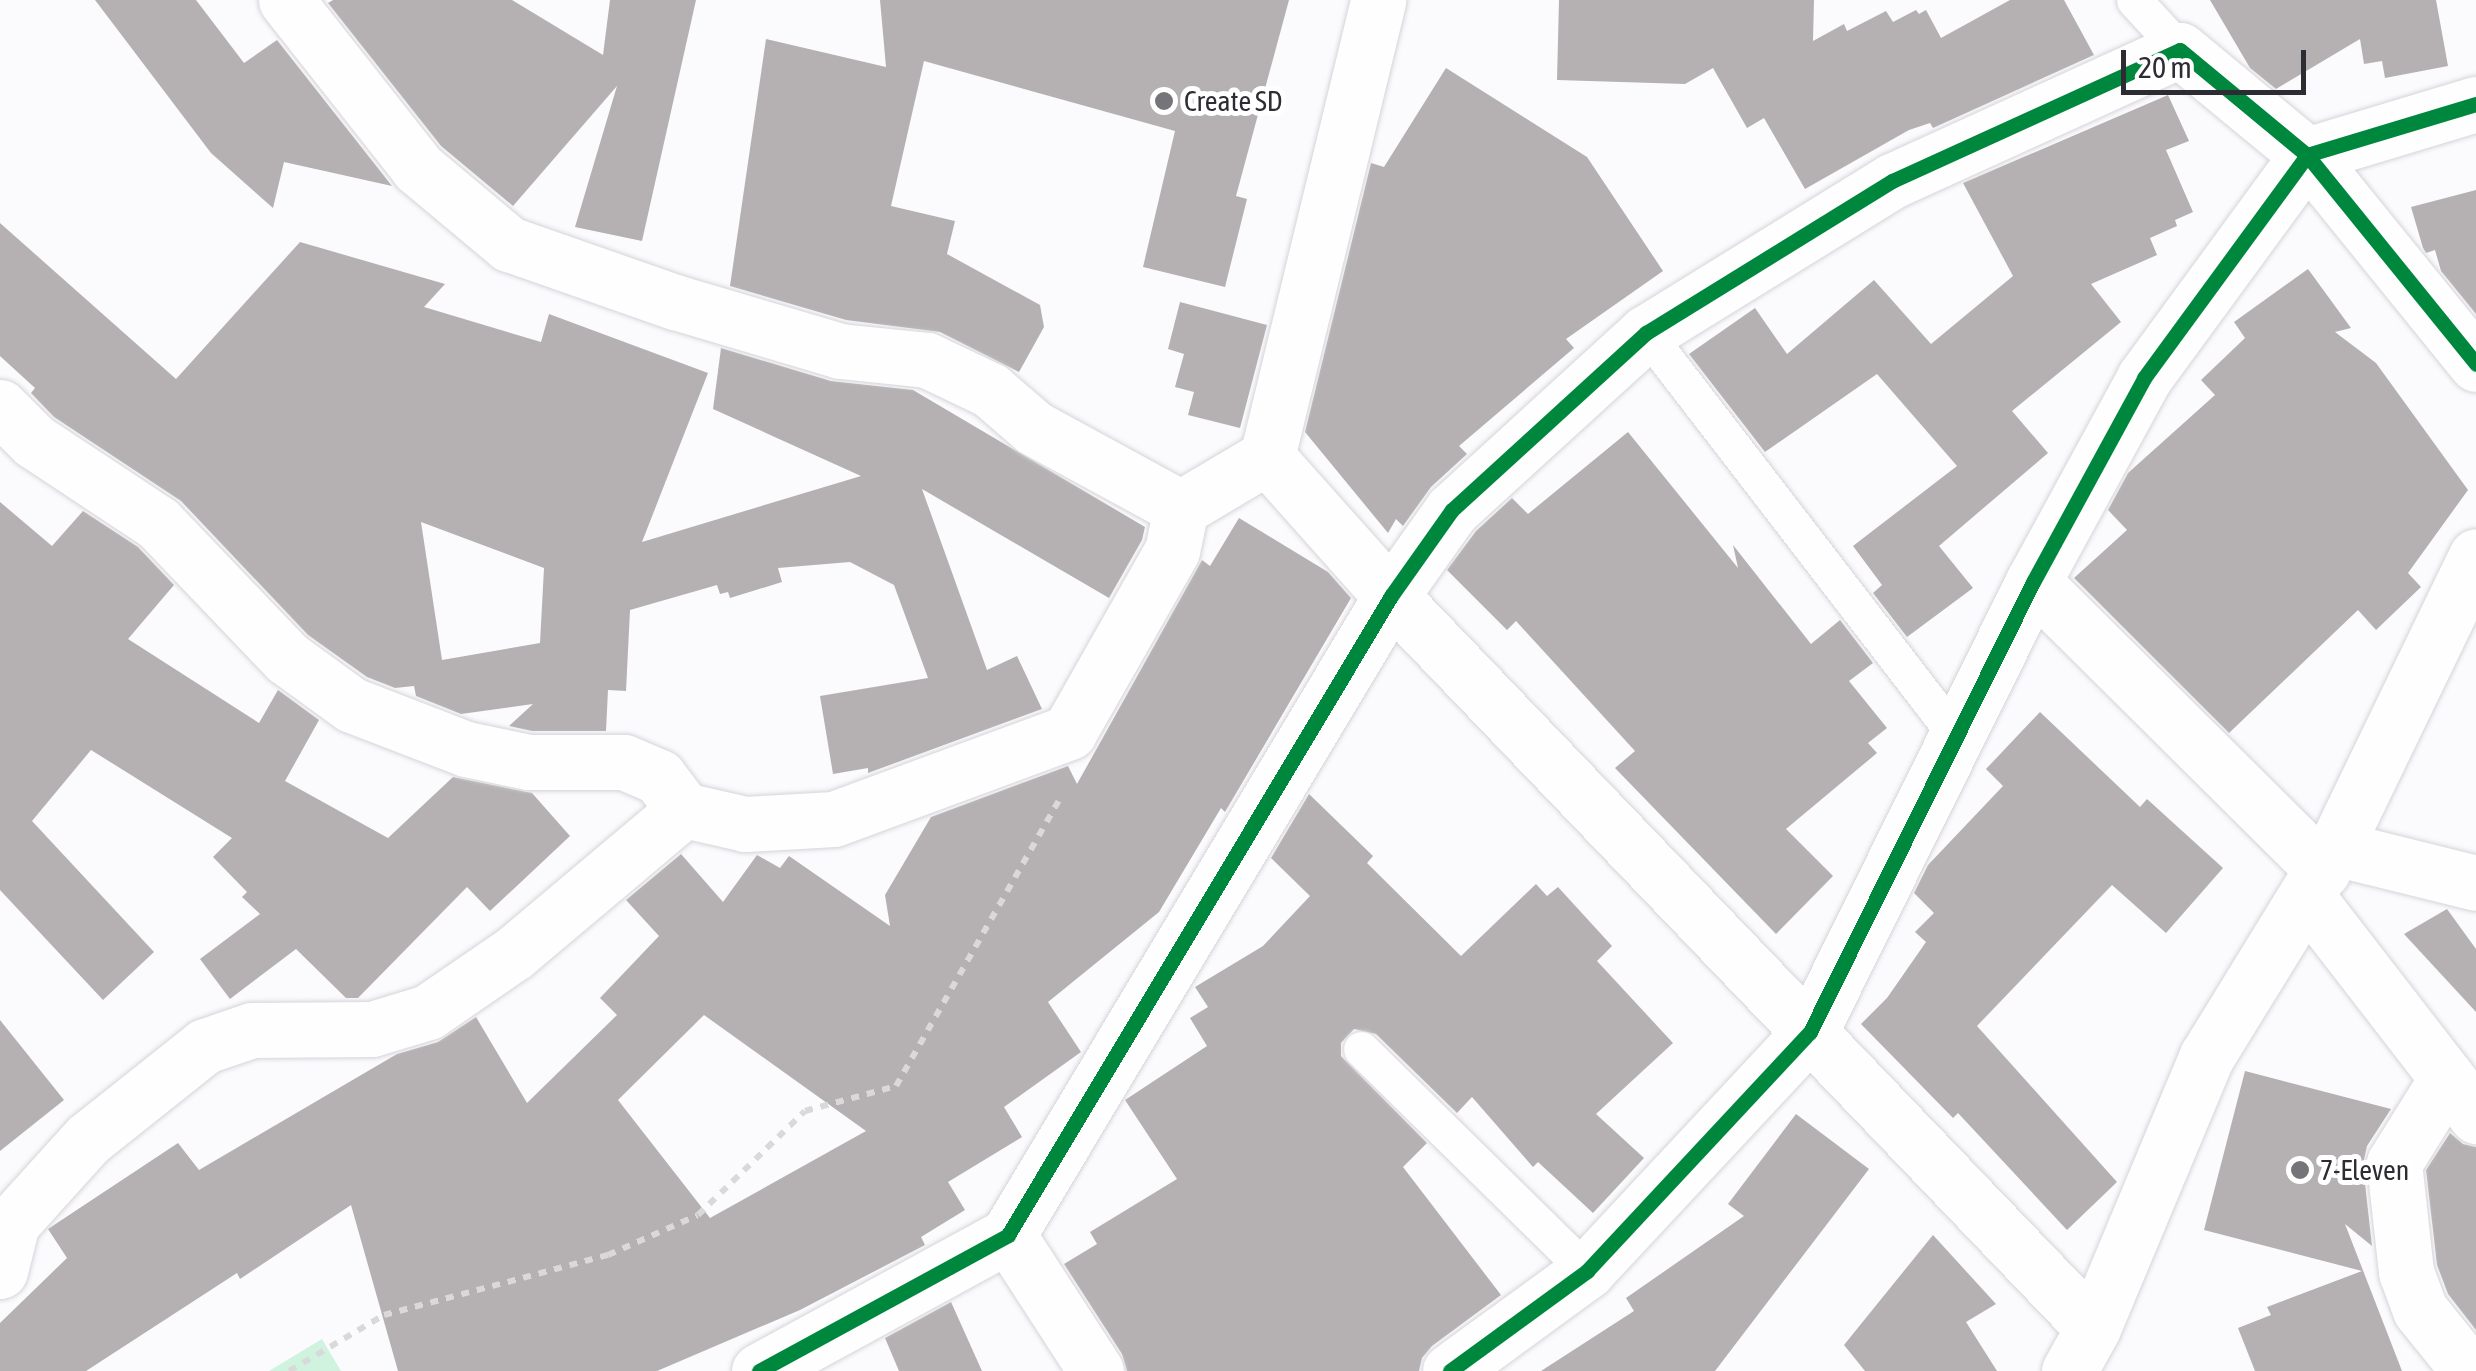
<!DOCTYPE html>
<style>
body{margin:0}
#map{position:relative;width:2476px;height:1371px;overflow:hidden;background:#fbfafc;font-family:"Asap Condensed",sans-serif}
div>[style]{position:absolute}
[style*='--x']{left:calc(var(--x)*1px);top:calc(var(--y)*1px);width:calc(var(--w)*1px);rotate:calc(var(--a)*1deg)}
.green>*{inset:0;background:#d0f3e0}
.building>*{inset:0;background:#b5b1b2}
.path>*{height:6px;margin-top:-3px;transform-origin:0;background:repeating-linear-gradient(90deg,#d9d9d9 0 8px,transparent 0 16px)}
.roads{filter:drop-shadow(0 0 2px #d5d4da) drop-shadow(0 0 2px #d5d4da)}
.service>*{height:35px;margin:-17.5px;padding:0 17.5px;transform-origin:17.5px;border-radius:17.5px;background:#fefeff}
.minor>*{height:55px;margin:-27.5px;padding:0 27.5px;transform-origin:27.5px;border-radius:27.5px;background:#fefeff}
.cycleway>*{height:15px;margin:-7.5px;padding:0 7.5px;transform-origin:7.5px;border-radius:7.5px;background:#00873e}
.dots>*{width:28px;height:28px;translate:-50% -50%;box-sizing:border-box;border:5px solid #fff;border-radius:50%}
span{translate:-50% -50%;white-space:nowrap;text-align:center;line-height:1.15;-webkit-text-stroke:10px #fff;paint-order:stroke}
.poi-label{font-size:28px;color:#2d2c33}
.left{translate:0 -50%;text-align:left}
.scale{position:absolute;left:2121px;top:50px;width:185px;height:45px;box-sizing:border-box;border:5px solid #2d2c33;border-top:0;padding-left:12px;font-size:30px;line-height:35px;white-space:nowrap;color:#2d2c33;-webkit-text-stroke:8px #fff;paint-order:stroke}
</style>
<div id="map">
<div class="green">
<div style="clip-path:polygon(322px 1339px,341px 1371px,269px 1371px)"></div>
</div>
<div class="building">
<div style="clip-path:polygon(95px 0,196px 0,244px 63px,277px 40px,392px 186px,284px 162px,273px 208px,211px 153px)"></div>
<div style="clip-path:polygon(333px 0,512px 0,603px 55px,610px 0,696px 0,642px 241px,575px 227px,617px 86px,513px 206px,441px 146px,328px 3px)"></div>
<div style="clip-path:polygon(880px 0,1289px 0,1236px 196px,1247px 199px,1225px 287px,1143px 267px,1175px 131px,924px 61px,891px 206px,955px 221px,947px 254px,1040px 305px,1044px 327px,1019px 372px,940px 332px,846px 320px,730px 286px,766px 39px,886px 67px)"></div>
<div style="clip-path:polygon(1559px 0,1814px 0,1813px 41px,1844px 24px,1847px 31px,1886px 11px,1893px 22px,1916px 10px,1919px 14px,1926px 10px,1941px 38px,2010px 0,2064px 0,2094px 55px,1933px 128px,1930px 123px,1909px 130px,1805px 189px,1764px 118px,1747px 128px,1713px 68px,1685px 84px,1557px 80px)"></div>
<div style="clip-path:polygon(2210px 0,2436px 0,2448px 66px,2385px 78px,2382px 61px,2364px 64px,2360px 39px,2276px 89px,2250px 68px)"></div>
<div style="clip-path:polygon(1446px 68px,1587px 157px,1663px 271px,1566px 339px,1574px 348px,1459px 446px,1467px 454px,1431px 487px,1403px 526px,1396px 519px,1388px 533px,1305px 432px,1371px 163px,1384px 167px)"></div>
<div style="clip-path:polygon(2168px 95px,2189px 141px,2166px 150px,2193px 212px,2175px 220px,2177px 226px,2150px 238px,2157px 255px,2091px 284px,2121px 322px,2012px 411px,2048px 453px,1939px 546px,1973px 588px,1907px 637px,1873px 593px,1882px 585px,1853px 546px,1957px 466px,1877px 374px,1765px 452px,1689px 354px,1755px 308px,1787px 354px,1874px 280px,1931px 344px,2013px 276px,1963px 183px)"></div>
<div style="clip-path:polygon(2476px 190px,2476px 314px,2441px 271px,2435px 250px,2426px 253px,2423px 248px,2411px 207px)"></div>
<div style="clip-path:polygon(evenodd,0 223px,176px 379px,300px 242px,445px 284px,424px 307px,541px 342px,549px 314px,708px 373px,642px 542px,861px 476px,713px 409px,721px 348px,831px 381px,913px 390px,1145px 527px,1142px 540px,1109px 598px,922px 489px,987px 670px,1017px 656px,1042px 709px,868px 773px,868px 768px,833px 774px,820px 696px,928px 678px,894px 585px,850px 562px,778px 568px,782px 582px,730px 598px,728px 592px,720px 594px,717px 585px,630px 610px,626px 691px,608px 690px,606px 731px,532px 731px,509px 726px,533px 704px,461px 714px,416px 696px,414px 686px,395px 688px,367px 677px,308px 635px,181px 501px,54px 417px,31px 393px,35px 388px,0 356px,0 223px,421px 522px,544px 568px,540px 643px,442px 660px,421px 522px)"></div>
<div style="clip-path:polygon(2308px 269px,2351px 328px,2335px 332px,2376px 363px,2468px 490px,2408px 573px,2421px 587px,2376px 630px,2358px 610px,2229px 733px,2074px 578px,2127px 530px,2108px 510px,2128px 473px,2215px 395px,2201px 380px,2245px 338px,2234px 322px)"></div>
<div style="clip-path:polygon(1180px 302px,1267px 325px,1240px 428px,1188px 415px,1194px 392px,1175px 387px,1184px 354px,1168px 349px)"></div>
<div style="clip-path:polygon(1628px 432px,1738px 568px,1733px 545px,1811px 644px,1840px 620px,1873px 663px,1849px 681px,1887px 728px,1868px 743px,1877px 753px,1786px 829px,1833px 876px,1776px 934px,1615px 768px,1635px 751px,1516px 621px,1507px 630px,1447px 570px,1476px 531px,1512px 498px,1528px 514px)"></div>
<div style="clip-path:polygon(0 502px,52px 546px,83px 511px,138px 547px,174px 585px,128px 639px,259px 723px,278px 690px,319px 720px,285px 781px,388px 838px,453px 777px,532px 793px,570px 836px,490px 911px,467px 887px,358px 998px,346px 998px,296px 949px,230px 999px,200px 959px,260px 914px,242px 897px,247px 892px,213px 857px,232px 838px,91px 750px,32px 821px,154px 952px,103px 1000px,0 890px)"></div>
<div style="clip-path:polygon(evenodd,1239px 518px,1328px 572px,1351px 598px,1225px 812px,1221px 808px,1159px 912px,1048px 1002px,1081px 1052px,1004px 1107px,1022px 1137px,948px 1182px,965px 1210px,921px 1237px,925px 1245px,800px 1310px,657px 1371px,398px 1371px,351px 1205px,240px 1279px,237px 1273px,86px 1371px,0 1371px,0 1323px,67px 1258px,48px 1229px,178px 1143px,199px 1170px,397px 1054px,438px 1042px,476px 1017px,527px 1103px,617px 1015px,600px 998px,659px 936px,626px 900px,681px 854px,723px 902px,757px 855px,780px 868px,789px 856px,890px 926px,885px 895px,931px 817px,1068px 766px,1077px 784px,1202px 560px,1210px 566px,1239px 518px,704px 1015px,866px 1131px,710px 1218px,618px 1100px,704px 1015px)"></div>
<div style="clip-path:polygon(2040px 712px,2140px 807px,2147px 799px,2223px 868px,2166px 933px,2112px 885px,1977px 1026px,2117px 1182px,2067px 1230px,1958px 1113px,1953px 1118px,1861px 1024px,1887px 998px,1926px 942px,1915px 932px,1934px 913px,1914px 893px,1928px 865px,2003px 786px,1986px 769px)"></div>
<div style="clip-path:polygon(1309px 794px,1373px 856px,1367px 863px,1461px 956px,1536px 884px,1547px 896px,1558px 887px,1612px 946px,1597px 961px,1673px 1043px,1596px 1114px,1644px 1158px,1593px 1213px,1538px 1162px,1533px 1167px,1472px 1097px,1457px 1113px,1376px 1034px,1354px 1029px,1341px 1043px,1341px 1056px,1427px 1143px,1403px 1167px,1501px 1295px,1432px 1346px,1422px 1358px,1419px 1371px,1127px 1371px,1122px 1354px,1064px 1264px,1097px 1244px,1090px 1232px,1177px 1179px,1125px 1100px,1207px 1046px,1190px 1018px,1208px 1007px,1195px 987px,1263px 946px,1310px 896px,1271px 858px)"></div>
<div style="clip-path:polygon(2447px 909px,2476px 949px,2476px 1012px,2404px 934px)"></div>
<div style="clip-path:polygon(0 1020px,64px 1100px,0 1151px)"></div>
<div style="clip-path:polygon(2245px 1071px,2391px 1109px,2367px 1146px,2363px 1165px,2372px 1246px,2345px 1224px,2402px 1371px,2255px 1371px,2238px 1328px,2271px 1315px,2267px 1307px,2362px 1271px,2204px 1230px)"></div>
<div style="clip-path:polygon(1796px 1114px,1869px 1169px,1715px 1371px,1541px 1371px,1634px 1311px,1626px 1298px,1744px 1216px,1728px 1204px)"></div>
<div style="clip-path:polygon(2450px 1133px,2463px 1144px,2476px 1147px,2476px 1330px,2448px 1294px,2437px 1265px,2426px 1170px)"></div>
<div style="clip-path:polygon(1933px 1235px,1996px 1304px,1966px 1322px,1997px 1371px,1865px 1371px,1844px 1345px)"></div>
<div style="clip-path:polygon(951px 1302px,982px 1371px,899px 1371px,885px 1338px)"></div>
</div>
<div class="path">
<div style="--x:289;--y:1371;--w:110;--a:-30.5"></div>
<div style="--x:384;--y:1315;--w:232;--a:-15"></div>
<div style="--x:608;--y:1255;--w:98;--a:-24"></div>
<div style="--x:698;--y:1215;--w:149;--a:-44.2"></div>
<div style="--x:805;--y:1111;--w:94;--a:-15.4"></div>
<div style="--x:896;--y:1086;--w:329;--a:-60.3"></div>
</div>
<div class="roads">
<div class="service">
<div style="--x:2134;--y:0;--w:68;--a:47.4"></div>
<div style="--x:1646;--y:333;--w:508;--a:52.43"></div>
<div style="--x:1361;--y:1049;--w:317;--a:44.5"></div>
</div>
<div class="minor">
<div style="--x:286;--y:0;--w:214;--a:51.8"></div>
<div style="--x:418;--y:168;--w:119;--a:39.9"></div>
<div style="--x:509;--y:244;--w:176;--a:19.3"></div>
<div style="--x:675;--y:302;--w:172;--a:16.5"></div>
<div style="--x:840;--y:351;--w:87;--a:5.9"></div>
<div style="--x:927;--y:360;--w:70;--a:25.5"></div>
<div style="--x:990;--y:390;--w:58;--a:40.8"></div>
<div style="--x:1034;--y:428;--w:167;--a:28.6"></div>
<div style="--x:1181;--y:508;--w:100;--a:-30.7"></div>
<div style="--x:1267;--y:457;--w:470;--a:-76.3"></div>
<div style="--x:0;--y:407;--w:48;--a:45"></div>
<div style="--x:34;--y:441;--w:149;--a:33.5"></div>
<div style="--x:158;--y:523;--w:187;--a:46.3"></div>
<div style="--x:287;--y:658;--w:80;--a:35.9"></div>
<div style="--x:352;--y:705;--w:122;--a:21.1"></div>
<div style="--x:466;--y:749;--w:64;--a:11.7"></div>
<div style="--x:529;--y:762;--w:95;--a:0"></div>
<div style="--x:624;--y:762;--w:38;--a:23"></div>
<div style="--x:659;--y:777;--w:41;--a:52.9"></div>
<div style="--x:684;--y:810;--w:63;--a:12.9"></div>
<div style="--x:745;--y:824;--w:89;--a:-3.2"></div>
<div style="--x:834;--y:819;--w:251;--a:-20.3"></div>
<div style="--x:1069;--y:732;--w:208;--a:-60.4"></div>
<div style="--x:1172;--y:551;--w:44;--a:-78.2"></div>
<div style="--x:1267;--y:457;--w:186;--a:48.3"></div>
<div style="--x:1391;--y:596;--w:1014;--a:46.2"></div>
<div style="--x:2033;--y:582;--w:409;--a:44.8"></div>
<div style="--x:2335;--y:848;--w:145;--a:13.9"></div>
<div style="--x:2307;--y:897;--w:277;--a:52.3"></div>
<div style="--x:2447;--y:1078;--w:100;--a:121.9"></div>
<div style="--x:2394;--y:1163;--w:110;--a:83.7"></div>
<div style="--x:2406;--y:1272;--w:40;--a:69.8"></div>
<div style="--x:2420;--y:1310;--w:78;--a:51.2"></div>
<div style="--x:1008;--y:1235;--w:162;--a:57.1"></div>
<div style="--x:0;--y:1271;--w:49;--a:-76"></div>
<div style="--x:12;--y:1223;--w:113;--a:-47.9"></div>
<div style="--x:88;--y:1139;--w:149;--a:-38.5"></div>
<div style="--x:205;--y:1046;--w:50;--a:-18.8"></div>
<div style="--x:252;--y:1030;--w:120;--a:-0.5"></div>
<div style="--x:372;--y:1029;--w:59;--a:-16.9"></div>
<div style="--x:428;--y:1012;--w:104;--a:-34.5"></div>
<div style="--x:514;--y:953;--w:222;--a:-40.1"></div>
<div style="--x:759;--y:1371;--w:284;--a:-28.6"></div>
<div style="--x:1008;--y:1235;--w:745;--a:-59.06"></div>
<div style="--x:1391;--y:596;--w:105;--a:-54.7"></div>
<div style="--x:1452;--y:510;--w:263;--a:-42.4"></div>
<div style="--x:1646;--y:333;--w:289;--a:-31.7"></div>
<div style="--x:1892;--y:181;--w:316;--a:-24.5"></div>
<div style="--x:2180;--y:50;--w:165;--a:39.6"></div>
<div style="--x:2307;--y:155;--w:269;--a:51"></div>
<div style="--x:1450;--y:1371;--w:170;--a:-36.1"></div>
<div style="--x:1587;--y:1271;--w:327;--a:-47"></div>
<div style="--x:1810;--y:1032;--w:502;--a:-63.64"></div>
<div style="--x:2033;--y:582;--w:232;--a:-61.4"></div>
<div style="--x:2144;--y:378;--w:276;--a:-53.8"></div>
<div style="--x:2307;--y:155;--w:177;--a:-16.8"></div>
<div style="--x:2069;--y:1371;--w:49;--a:-60.8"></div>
<div style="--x:2093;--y:1328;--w:295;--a:-67.3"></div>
<div style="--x:2207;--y:1056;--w:244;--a:-58.4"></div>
<div style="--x:2335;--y:848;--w:324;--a:-64.2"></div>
</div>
</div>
<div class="cycleway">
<div style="--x:759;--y:1371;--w:284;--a:-28.6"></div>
<div style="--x:1008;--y:1235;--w:745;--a:-59.06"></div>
<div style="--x:1391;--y:596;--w:105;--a:-54.7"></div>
<div style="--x:1452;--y:510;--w:263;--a:-42.4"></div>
<div style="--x:1646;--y:333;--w:289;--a:-31.7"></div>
<div style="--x:1892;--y:181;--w:316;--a:-24.5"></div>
<div style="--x:2180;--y:50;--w:165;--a:39.6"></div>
<div style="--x:2307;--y:155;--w:269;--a:51"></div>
<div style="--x:1450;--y:1371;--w:170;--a:-36.1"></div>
<div style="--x:1587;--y:1271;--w:327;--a:-47"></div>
<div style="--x:1810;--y:1032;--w:502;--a:-63.64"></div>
<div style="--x:2033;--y:582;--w:232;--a:-61.4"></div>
<div style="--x:2144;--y:378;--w:276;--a:-53.8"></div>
<div style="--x:2307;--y:155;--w:177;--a:-16.8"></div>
</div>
<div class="dots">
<div style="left:1164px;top:101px;background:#757479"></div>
<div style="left:2300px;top:1170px;background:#757479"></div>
</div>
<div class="poi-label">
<span class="left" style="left:1184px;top:101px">Create SD</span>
<span class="left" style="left:2320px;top:1170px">7-Eleven</span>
</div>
<div class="scale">20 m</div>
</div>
